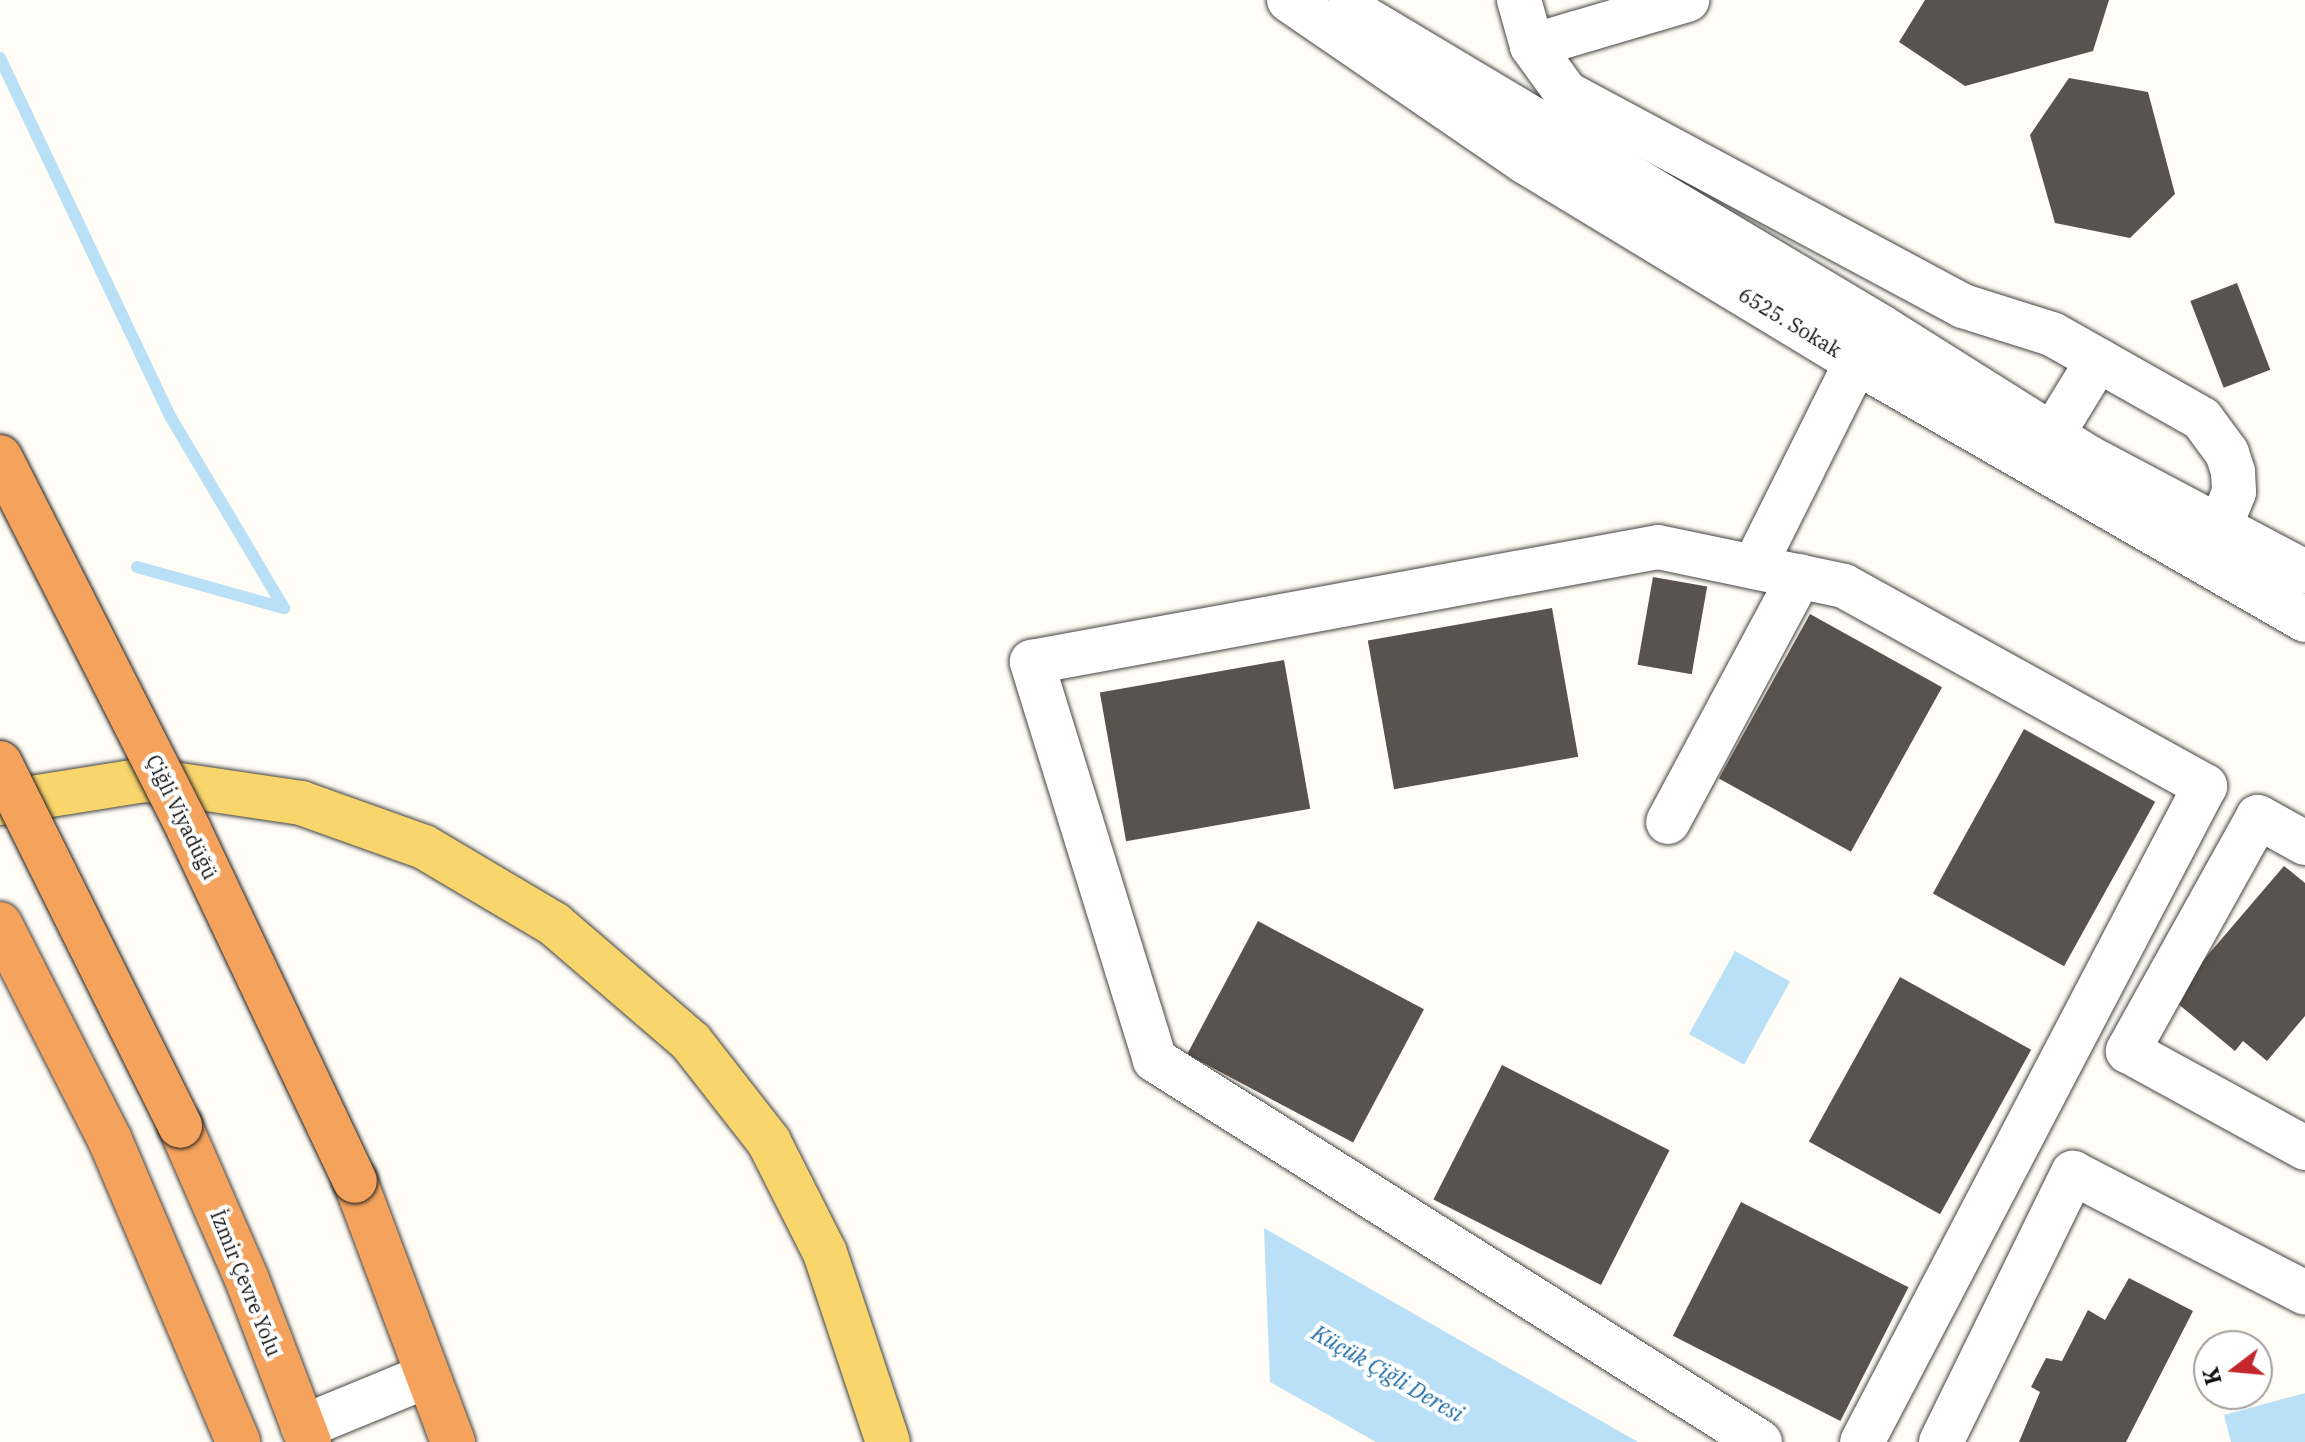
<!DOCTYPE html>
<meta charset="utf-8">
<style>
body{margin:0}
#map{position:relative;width:2305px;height:1442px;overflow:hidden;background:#fffdf5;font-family:"IBM Plex Serif",serif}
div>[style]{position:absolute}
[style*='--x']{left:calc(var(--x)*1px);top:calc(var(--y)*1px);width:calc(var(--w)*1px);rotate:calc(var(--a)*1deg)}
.water>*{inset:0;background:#b9e0f7;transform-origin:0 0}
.stream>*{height:12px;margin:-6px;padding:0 6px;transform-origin:6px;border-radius:6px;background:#b9e0f7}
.building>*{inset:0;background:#5a524d;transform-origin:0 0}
.roads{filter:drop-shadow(0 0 2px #444) drop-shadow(0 0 2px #444)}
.minor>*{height:44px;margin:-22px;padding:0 22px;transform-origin:22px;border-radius:22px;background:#fff}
.major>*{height:44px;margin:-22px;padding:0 22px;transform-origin:22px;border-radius:22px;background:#f9d66b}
.highway>*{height:44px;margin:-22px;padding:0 22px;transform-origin:22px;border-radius:22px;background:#f5a25d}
.bridges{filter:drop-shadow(0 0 2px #222) drop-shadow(0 0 2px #222)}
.highway-bridge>*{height:44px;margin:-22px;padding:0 22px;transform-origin:22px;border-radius:22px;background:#f5a25d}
span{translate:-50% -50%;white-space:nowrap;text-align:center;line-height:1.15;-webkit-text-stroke:8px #fff;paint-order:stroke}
.street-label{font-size:20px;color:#111}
.water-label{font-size:22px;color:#1768a6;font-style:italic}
.north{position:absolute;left:2193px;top:1330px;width:80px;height:80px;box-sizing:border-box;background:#fff;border:2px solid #a0a0a0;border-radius:50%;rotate:254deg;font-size:22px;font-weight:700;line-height:32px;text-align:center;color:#111}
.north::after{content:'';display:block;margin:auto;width:28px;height:36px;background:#c4262e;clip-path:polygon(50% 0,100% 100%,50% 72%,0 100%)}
</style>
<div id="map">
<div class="water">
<div style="left:1735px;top:951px;width:63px;height:95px;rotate:29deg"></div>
<div style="clip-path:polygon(1264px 1228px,1638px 1442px,1376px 1442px,1270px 1382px)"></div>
<div style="clip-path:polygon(2305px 1393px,2305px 1442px,2231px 1442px,2224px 1415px)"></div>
</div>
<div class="stream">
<div style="--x:0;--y:58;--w:396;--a:64.6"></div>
<div style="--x:170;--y:416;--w:223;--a:59.3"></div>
<div style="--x:137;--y:567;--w:153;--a:15.6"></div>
</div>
<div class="building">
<div style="clip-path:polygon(1925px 0,2109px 0,2093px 51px,1965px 86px,1899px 42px)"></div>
<div style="clip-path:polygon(2069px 78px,2148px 92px,2175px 194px,2130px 238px,2055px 223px,2030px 135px)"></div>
<div style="left:2237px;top:283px;width:93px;height:50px;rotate:69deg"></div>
<div style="left:1653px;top:577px;width:55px;height:89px;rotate:10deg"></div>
<div style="left:1552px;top:608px;width:151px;height:187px;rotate:80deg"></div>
<div style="left:1810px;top:614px;width:151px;height:188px;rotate:29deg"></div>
<div style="left:1284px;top:660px;width:151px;height:187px;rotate:80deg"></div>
<div style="left:2024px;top:729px;width:150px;height:188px;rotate:29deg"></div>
<div style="clip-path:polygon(2284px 866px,2305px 883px,2305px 1016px,2267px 1061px,2243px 1041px,2235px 1051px,2171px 998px)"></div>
<div style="left:1258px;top:921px;width:188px;height:151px;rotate:28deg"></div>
<div style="left:1900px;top:977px;width:150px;height:188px;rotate:29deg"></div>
<div style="left:1502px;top:1065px;width:188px;height:151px;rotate:27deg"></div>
<div style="left:1741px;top:1202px;width:188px;height:150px;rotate:27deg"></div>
<div style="clip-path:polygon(2129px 1278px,2193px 1311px,2126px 1442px,2019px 1442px,2040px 1392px,2031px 1387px,2046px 1358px,2062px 1361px,2088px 1310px,2105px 1320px)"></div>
</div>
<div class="roads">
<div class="minor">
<div style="--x:1289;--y:0;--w:285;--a:34.4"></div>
<div style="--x:1524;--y:161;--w:388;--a:31.2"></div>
<div style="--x:1856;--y:362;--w:518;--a:29.88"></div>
<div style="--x:1519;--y:0;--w:48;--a:74.2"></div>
<div style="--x:1532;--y:46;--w:162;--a:-16.5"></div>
<div style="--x:1349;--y:9;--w:622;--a:30.85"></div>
<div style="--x:1883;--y:328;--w:240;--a:32.2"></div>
<div style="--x:2086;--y:456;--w:248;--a:27.9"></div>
<div style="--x:1532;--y:46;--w:58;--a:54.1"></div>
<div style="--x:1566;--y:93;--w:451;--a:28.2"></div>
<div style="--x:1963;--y:306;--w:93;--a:17.5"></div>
<div style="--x:2052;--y:334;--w:172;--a:29.5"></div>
<div style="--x:2202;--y:419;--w:42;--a:53.7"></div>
<div style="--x:2227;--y:453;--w:20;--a:72"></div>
<div style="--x:2233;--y:472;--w:20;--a:87"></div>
<div style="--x:2234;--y:492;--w:37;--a:112"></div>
<div style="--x:2052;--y:435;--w:88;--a:-58.5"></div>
<div style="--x:1754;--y:567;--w:229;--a:-63.5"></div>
<div style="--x:1668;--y:822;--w:279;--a:-61.8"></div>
<div style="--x:2305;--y:843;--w:54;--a:-151"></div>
<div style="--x:2258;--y:817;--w:268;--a:119.1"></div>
<div style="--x:2128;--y:1051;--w:202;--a:28.7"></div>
<div style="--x:303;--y:1427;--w:134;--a:-22.4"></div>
<div style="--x:1760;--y:1442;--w:716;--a:-147.73"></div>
<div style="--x:1155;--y:1060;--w:417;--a:-107.2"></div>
<div style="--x:1032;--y:662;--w:636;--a:-10.41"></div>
<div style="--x:1658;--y:547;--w:190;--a:11.8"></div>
<div style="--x:1844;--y:586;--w:413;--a:29"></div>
<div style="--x:2205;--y:786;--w:740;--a:117.6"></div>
<div style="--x:1941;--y:1442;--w:300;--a:-63.9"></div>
<div style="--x:2073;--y:1173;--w:261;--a:27.3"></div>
</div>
<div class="major">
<div style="--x:0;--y:803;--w:148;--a:-9"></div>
<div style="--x:146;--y:780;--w:157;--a:8.4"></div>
<div style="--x:301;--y:803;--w:131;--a:19.7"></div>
<div style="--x:424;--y:847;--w:151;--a:30.6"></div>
<div style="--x:554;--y:924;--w:181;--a:40.7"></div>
<div style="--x:691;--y:1042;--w:127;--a:52"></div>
<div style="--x:769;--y:1142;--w:124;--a:63.2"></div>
<div style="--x:825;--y:1253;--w:199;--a:71.6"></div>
</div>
<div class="highway">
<div style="--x:0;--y:924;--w:242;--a:63"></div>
<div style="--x:110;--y:1140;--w:328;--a:67"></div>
<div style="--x:180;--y:1126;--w:165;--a:66.4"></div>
<div style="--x:246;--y:1277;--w:177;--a:69.1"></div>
<div style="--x:355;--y:1181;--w:279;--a:69.4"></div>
</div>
</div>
<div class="bridges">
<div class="highway-bridge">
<div style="--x:0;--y:457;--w:418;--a:63.1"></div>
<div style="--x:189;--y:830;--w:388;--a:64.7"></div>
<div style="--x:0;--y:763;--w:405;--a:63.6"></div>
</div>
</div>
<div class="street-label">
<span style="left:1790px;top:322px;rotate:31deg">6525. Sokak</span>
<span style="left:182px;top:817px;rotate:64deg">Çiğli Viyadüğü</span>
<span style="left:246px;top:1283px;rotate:68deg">İzmir Çevre Yolu</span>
</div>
<div class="water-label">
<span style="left:1388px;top:1373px;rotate:30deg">Küçük Çiğli Deresi</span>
</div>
<div class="north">K</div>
</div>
